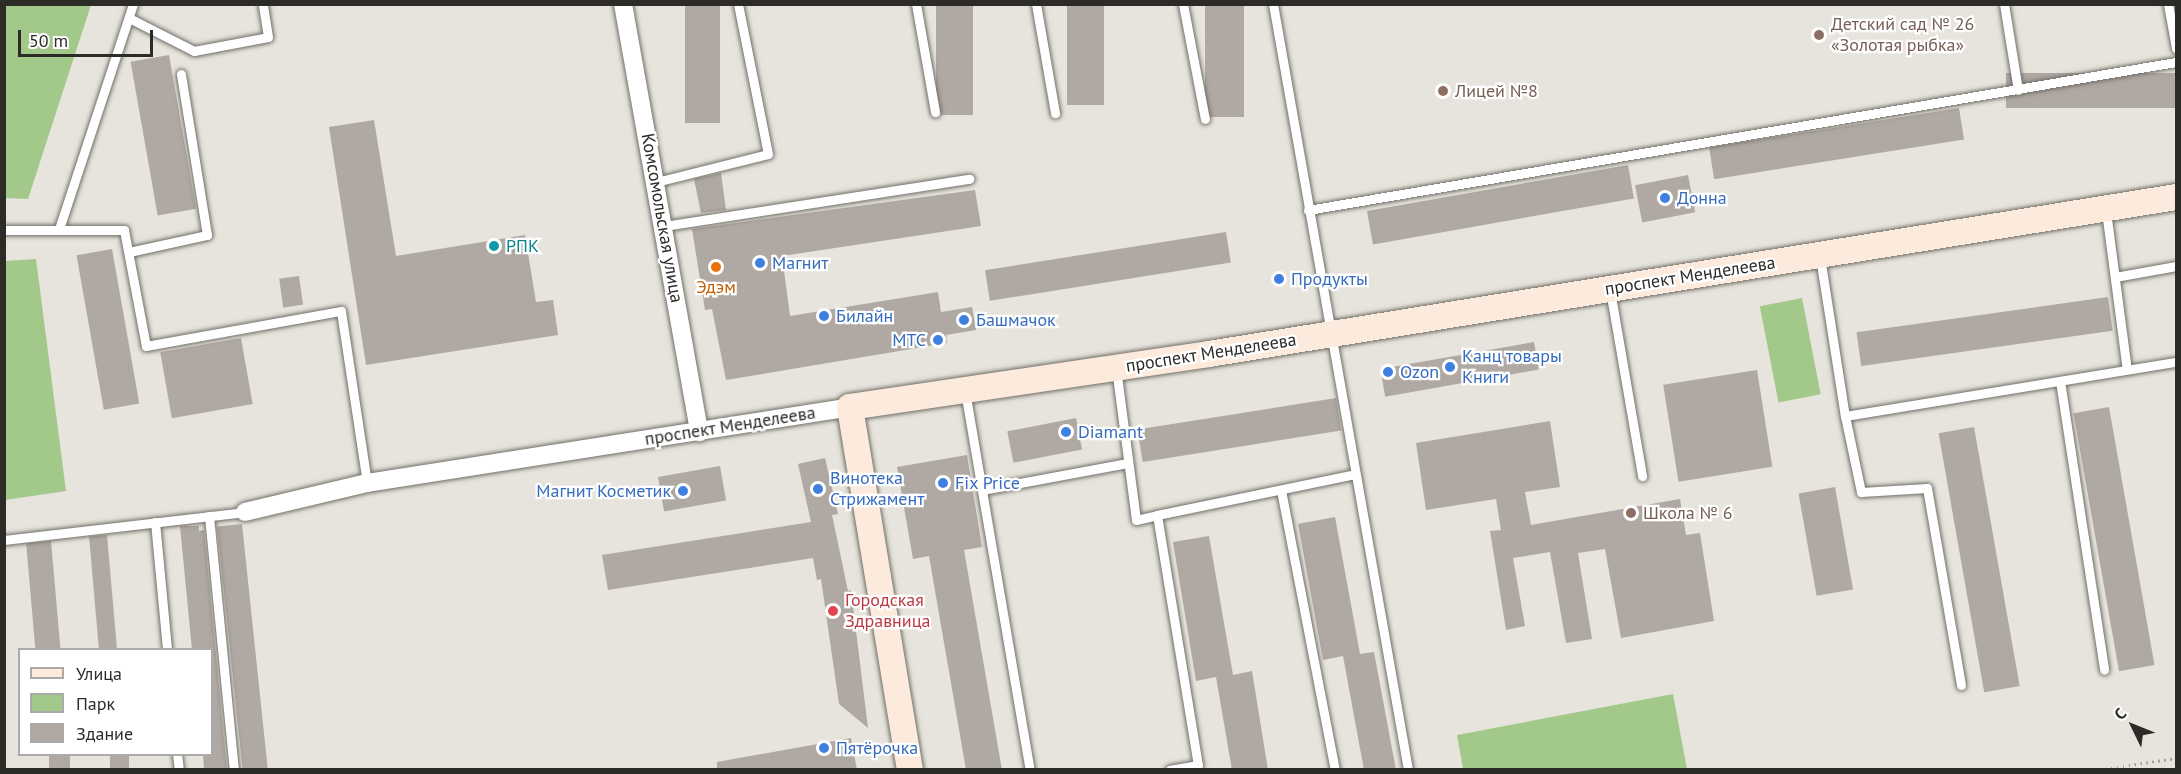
<!DOCTYPE html>
<meta charset="utf-8">
<style>
body{margin:0}
#map{position:relative;width:2181px;height:774px;overflow:hidden;background:#e6e4dc;font-family:"PT Sans",sans-serif}
div>[style]{position:absolute}
[style*='--x']{left:calc(var(--x)*1px);top:calc(var(--y)*1px);width:calc(var(--w)*1px);rotate:calc(var(--a)*1deg)}
.green>*{inset:0;background:#a3c98a;transform-origin:0 0}
.building>*{inset:0;background:#b0a8a3;transform-origin:0 0}
.path>*{height:3px;margin-top:-1.5px;transform-origin:0;background:repeating-linear-gradient(90deg,#a5a39d 0 1.5px,transparent 0 6px)}
.roads{filter:drop-shadow(0 0 2px #716f68) drop-shadow(0 0 2px #716f68)}
.lane>*{height:9px;margin:-4.5px;padding:0 4.5px;transform-origin:4.5px;border-radius:4.5px;background:#fff}
.street>*{height:18px;margin:-9px;padding:0 9px;transform-origin:9px;border-radius:9px;background:#fff}
.secondary>*{height:26px;margin:-13px;padding:0 13px;transform-origin:13px;border-radius:13px;background:#fceadd}
.dots>*{width:16px;height:16px;translate:-50% -50%;box-sizing:border-box;border:3px solid #fff;border-radius:50%}
span{translate:-50% -50%;white-space:nowrap;text-align:center;line-height:1.15;-webkit-text-stroke:4.5px #fff;paint-order:stroke}
.education-label{font-size:18px;color:#785e54}
.left{translate:0 -50%;text-align:left}
.shop-label{font-size:18px;color:#366cbe}
.right{translate:-100% -50%;text-align:right}
.street-label{font-size:18px;color:#2c2b28}
.culture-label{font-size:18px;color:#0d838f}
.food-label{font-size:18px;color:#c56008}
.health-label{font-size:18px;color:#be3a42}
.frame{position:absolute;inset:0;border:6px solid #2c2b28;pointer-events:none}
.legend{position:absolute;left:18px;top:648px;width:195px;height:108px;box-sizing:border-box;background:#fff;border:2px solid #abaaa9;margin:0;padding:8px 10px;list-style:none;font-size:18px;color:#2c2b28}
.legend li{display:flex;align-items:center;gap:12px;height:30px}
.legend b{width:30px;border:2px solid #abaaa9}
.north{position:absolute;left:2103px;top:696px;width:60px;height:60px;-webkit-text-stroke:4px #fff;paint-order:stroke;rotate:313deg;font-size:16px;font-weight:700;line-height:24px;text-align:center;color:#2c2b28}
.north::after{content:'';display:block;margin:auto;width:21px;height:27px;background:#2c2b28;clip-path:polygon(50% 0,100% 100%,50% 72%,0 100%)}
.scale{position:absolute;left:18px;top:30px;width:135px;height:27px;box-sizing:border-box;border:3px solid #2c2b28;border-top:0;padding-left:8px;font-size:18px;line-height:21px;white-space:nowrap;color:#2c2b28;-webkit-text-stroke:4px #fff;paint-order:stroke}
</style>
<div id="map">
<div class="green">
<div style="clip-path:polygon(4px 5px,91px 5px,28px 199px,5px 198px)"></div>
<div style="clip-path:polygon(36px 259px,66px 491px,5px 500px,5px 261px)"></div>
<div style="left:1802px;top:298px;width:98px;height:43px;rotate:79deg"></div>
<div style="clip-path:polygon(1673px 694px,1687px 769px,1463px 769px,1457px 735px)"></div>
</div>
<div class="building">
<div style="left:685px;top:4px;width:35px;height:119px"></div>
<div style="left:936px;top:4px;width:37px;height:111px"></div>
<div style="left:1067px;top:4px;width:37px;height:101px"></div>
<div style="left:1205px;top:4px;width:39px;height:113px"></div>
<div style="left:169px;top:55px;width:156px;height:39px;rotate:80deg"></div>
<div style="left:2176px;top:73px;width:35px;height:170px;rotate:90deg"></div>
<div style="left:1959px;top:108px;width:32px;height:253px;rotate:81deg"></div>
<div style="clip-path:polygon(374px 120px,396px 256px,525px 235px,536px 302px,553px 300px,558px 335px,366px 365px,329px 127px)"></div>
<div style="left:1628px;top:165px;width:34px;height:265px;rotate:80deg"></div>
<div style="clip-path:polygon(721px 173px,726px 210px,701px 213px,694px 179px)"></div>
<div style="left:1688px;top:175px;width:38px;height:54px;rotate:79deg"></div>
<div style="clip-path:polygon(975px 190px,981px 226px,782px 256px,790px 316px,938px 292px,941px 312px,972px 307px,976px 330px,946px 335px,947px 343px,726px 380px,712px 309px,705px 310px,692px 229px)"></div>
<div style="left:1226px;top:232px;width:31px;height:244px;rotate:81deg"></div>
<div style="left:112px;top:249px;width:157px;height:36px;rotate:80deg"></div>
<div style="left:299px;top:276px;width:29px;height:20px;rotate:82deg"></div>
<div style="left:2108px;top:297px;width:34px;height:254px;rotate:82deg"></div>
<div style="left:241px;top:338px;width:67px;height:82px;rotate:80deg"></div>
<div style="left:1534px;top:342px;width:28px;height:156px;rotate:80deg"></div>
<div style="left:1757px;top:370px;width:98px;height:95px;rotate:81deg"></div>
<div style="left:1336px;top:398px;width:33px;height:201px;rotate:81deg"></div>
<div style="left:2109px;top:407px;width:262px;height:36px;rotate:80deg"></div>
<div style="left:1076px;top:418px;width:32px;height:70px;rotate:79deg"></div>
<div style="clip-path:polygon(1550px 421px,1560px 487px,1525px 492px,1531px 525px,1680px 499px,1686px 535px,1700px 533px,1714px 621px,1621px 638px,1605px 549px,1578px 553px,1592px 639px,1566px 643px,1550px 552px,1513px 558px,1525px 626px,1506px 630px,1490px 531px,1501px 530px,1496px 499px,1426px 510px,1416px 443px)"></div>
<div style="left:1974px;top:427px;width:263px;height:36px;rotate:80deg"></div>
<div style="clip-path:polygon(967px 455px,982px 547px,964px 550px,1002px 770px,966px 770px,929px 556px,913px 559px,897px 467px)"></div>
<div style="clip-path:polygon(825px 458px,838px 514px,832px 515px,839px 548px,848px 591px,851px 590px,868px 728px,839px 704px,821px 579px,817px 580px,813px 558px,608px 590px,602px 555px,811px 522px,798px 464px)"></div>
<div style="left:720px;top:466px;width:35px;height:63px;rotate:80deg"></div>
<div style="left:1835px;top:487px;width:104px;height:37px;rotate:80deg"></div>
<div style="clip-path:polygon(1335px 517px,1360px 654px,1374px 652px,1396px 770px,1364px 770px,1343px 656px,1323px 660px,1298px 524px)"></div>
<div style="left:242px;top:524px;width:248px;height:25px;rotate:84deg"></div>
<div style="clip-path:polygon(180px 526px,199px 526px,199px 531px,204px 530px,227px 770px,204px 770px,203px 754px,212px 754px,212px 650px,192px 650px)"></div>
<div style="left:107px;top:535px;width:116px;height:18px;rotate:85deg"></div>
<div style="clip-path:polygon(1209px 536px,1233px 675px,1252px 671px,1268px 770px,1232px 770px,1216px 677px,1196px 681px,1173px 542px)"></div>
<div style="left:51px;top:541px;width:109px;height:25px;rotate:85deg"></div>
<div style="clip-path:polygon(851px 738px,857px 770px,717px 770px,717px 762px)"></div>
<div style="left:49px;top:754px;width:21px;height:16px"></div>
<div style="left:110px;top:754px;width:19px;height:16px"></div>
</div>
<div class="path">
<div style="--x:2099;--y:770;--w:78;--a:-8.9"></div>
</div>
<div class="roads">
<div class="lane">
<div style="--x:916;--y:4;--w:110;--a:80"></div>
<div style="--x:1036;--y:4;--w:111;--a:80.1"></div>
<div style="--x:1183;--y:4;--w:117;--a:79.2"></div>
<div style="--x:1273;--y:4;--w:778;--a:80"></div>
<div style="--x:2004;--y:4;--w:87;--a:80.8"></div>
<div style="--x:2168;--y:4;--w:45;--a:79.7"></div>
<div style="--x:129;--y:18;--w:73;--a:26.9"></div>
<div style="--x:194;--y:51;--w:75;--a:-10.7"></div>
<div style="--x:268;--y:37;--w:33;--a:-99"></div>
<div style="--x:656;--y:182;--w:115;--a:-14"></div>
<div style="--x:768;--y:154;--w:153;--a:-101.3"></div>
<div style="--x:1308;--y:210;--w:881;--a:-9.68"></div>
<div style="--x:2106;--y:211;--w:160;--a:82.5"></div>
<div style="--x:664;--y:226;--w:309;--a:-8.8"></div>
<div style="--x:59;--y:229;--w:237;--a:-71.8"></div>
<div style="--x:4;--y:230;--w:120;--a:0"></div>
<div style="--x:124;--y:230;--w:118;--a:79.3"></div>
<div style="--x:146;--y:346;--w:198;--a:-10.2"></div>
<div style="--x:341;--y:311;--w:174;--a:81.4"></div>
<div style="--x:129;--y:252;--w:80;--a:-12.3"></div>
<div style="--x:207;--y:235;--w:163;--a:-99.2"></div>
<div style="--x:1820;--y:257;--w:161;--a:81.1"></div>
<div style="--x:1845;--y:416;--w:335;--a:-9.3"></div>
<div style="--x:2115;--y:277;--w:62;--a:-10.2"></div>
<div style="--x:1610;--y:290;--w:189;--a:80.2"></div>
<div style="--x:1116;--y:368;--w:153;--a:82.5"></div>
<div style="--x:1136;--y:520;--w:22;--a:-13"></div>
<div style="--x:1157;--y:515;--w:253;--a:80.7"></div>
<div style="--x:1198;--y:765;--w:29;--a:170"></div>
<div style="--x:2060;--y:381;--w:292;--a:81.3"></div>
<div style="--x:965;--y:391;--w:385;--a:80.3"></div>
<div style="--x:1845;--y:416;--w:78;--a:78.1"></div>
<div style="--x:1861;--y:492;--w:66;--a:-3.5"></div>
<div style="--x:1927;--y:488;--w:200;--a:80.2"></div>
<div style="--x:982;--y:490;--w:148;--a:-10.5"></div>
<div style="--x:1281;--y:490;--w:285;--a:79.1"></div>
<div style="--x:1157;--y:515;--w:202;--a:-11.7"></div>
<div style="--x:209;--y:516;--w:255;--a:84.4"></div>
<div style="--x:155;--y:522;--w:129;--a:84.6"></div>
<div style="--x:4;--y:540;--w:243;--a:-6.6"></div>
<div style="--x:177;--y:754;--w:16;--a:83"></div>
</div>
<div class="street">
<div style="--x:623;--y:4;--w:435;--a:79.9"></div>
<div style="--x:245;--y:512;--w:125;--a:-13.4"></div>
<div style="--x:367;--y:483;--w:489;--a:-8.9"></div>
</div>
<div class="secondary">
<div style="--x:910;--y:770;--w:368;--a:-99.4"></div>
<div style="--x:850;--y:407;--w:363;--a:-8.4"></div>
<div style="--x:1209;--y:354;--w:980;--a:-9.22"></div>
</div>
</div>
<div class="dots">
<div style="left:1819px;top:35px;background:#8d6e63"></div>
<div style="left:1443px;top:91px;background:#8d6e63"></div>
<div style="left:1665px;top:198px;background:#3f7fe0"></div>
<div style="left:494px;top:246px;background:#0f9aa8"></div>
<div style="left:760px;top:263px;background:#3f7fe0"></div>
<div style="left:716px;top:267px;background:#e8710a"></div>
<div style="left:1279px;top:279px;background:#3f7fe0"></div>
<div style="left:824px;top:316px;background:#3f7fe0"></div>
<div style="left:964px;top:320px;background:#3f7fe0"></div>
<div style="left:938px;top:340px;background:#3f7fe0"></div>
<div style="left:1450px;top:367px;background:#3f7fe0"></div>
<div style="left:1388px;top:372px;background:#3f7fe0"></div>
<div style="left:1066px;top:432px;background:#3f7fe0"></div>
<div style="left:943px;top:483px;background:#3f7fe0"></div>
<div style="left:818px;top:489px;background:#3f7fe0"></div>
<div style="left:683px;top:491px;background:#3f7fe0"></div>
<div style="left:1631px;top:513px;background:#8d6e63"></div>
<div style="left:833px;top:611px;background:#e0444e"></div>
<div style="left:824px;top:748px;background:#3f7fe0"></div>
</div>
<div class="education-label">
<span class="left" style="left:1831px;top:35px">Детский сад № 26<br>«Золотая рыбка»</span>
<span class="left" style="left:1455px;top:91px">Лицей №8</span>
<span class="left" style="left:1643px;top:513px">Школа № 6</span>
</div>
<div class="shop-label">
<span class="left" style="left:1677px;top:198px">Донна</span>
<span class="left" style="left:772px;top:263px">Магнит</span>
<span class="left" style="left:1291px;top:279px">Продукты</span>
<span class="left" style="left:836px;top:316px">Билайн</span>
<span class="left" style="left:976px;top:320px">Башмачок</span>
<span class="right" style="left:926px;top:340px">МТС</span>
<span class="left" style="left:1462px;top:367px">Канц товары<br>Книги</span>
<span class="left" style="left:1400px;top:372px">Ozon</span>
<span class="left" style="left:1078px;top:432px">Diamant</span>
<span class="left" style="left:830px;top:489px">Винотека<br>Стрижамент</span>
<span class="left" style="left:955px;top:483px">Fix Price</span>
<span class="right" style="left:671px;top:491px">Магнит Косметик</span>
<span class="left" style="left:836px;top:748px">Пятёрочка</span>
</div>
<div class="street-label">
<span style="left:662px;top:218px;rotate:80deg">Комсомольская улица</span>
<span style="left:1690px;top:276px;rotate:-9deg">проспект Менделеева</span>
<span style="left:1211px;top:353px;rotate:-9deg">проспект Менделеева</span>
<span style="left:730px;top:426px;rotate:-9deg">проспект Менделеева</span>
</div>
<div class="culture-label">
<span class="left" style="left:506px;top:246px">РПК</span>
</div>
<div class="food-label">
<span style="left:716px;top:287px">Эдэм</span>
</div>
<div class="health-label">
<span class="left" style="left:845px;top:611px">Городская<br>Здравница</span>
</div>
<div class="frame"></div>
<ul class="legend">
<li><b style="height:8px;background:#fceadd"></b>Улица</li>
<li><b style="height:16px;background:#a3c98a"></b>Парк</li>
<li><b style="height:16px;background:#b0a8a3"></b>Здание</li>
</ul>
<div class="north">С</div>
<div class="scale">50 m</div>
</div>
